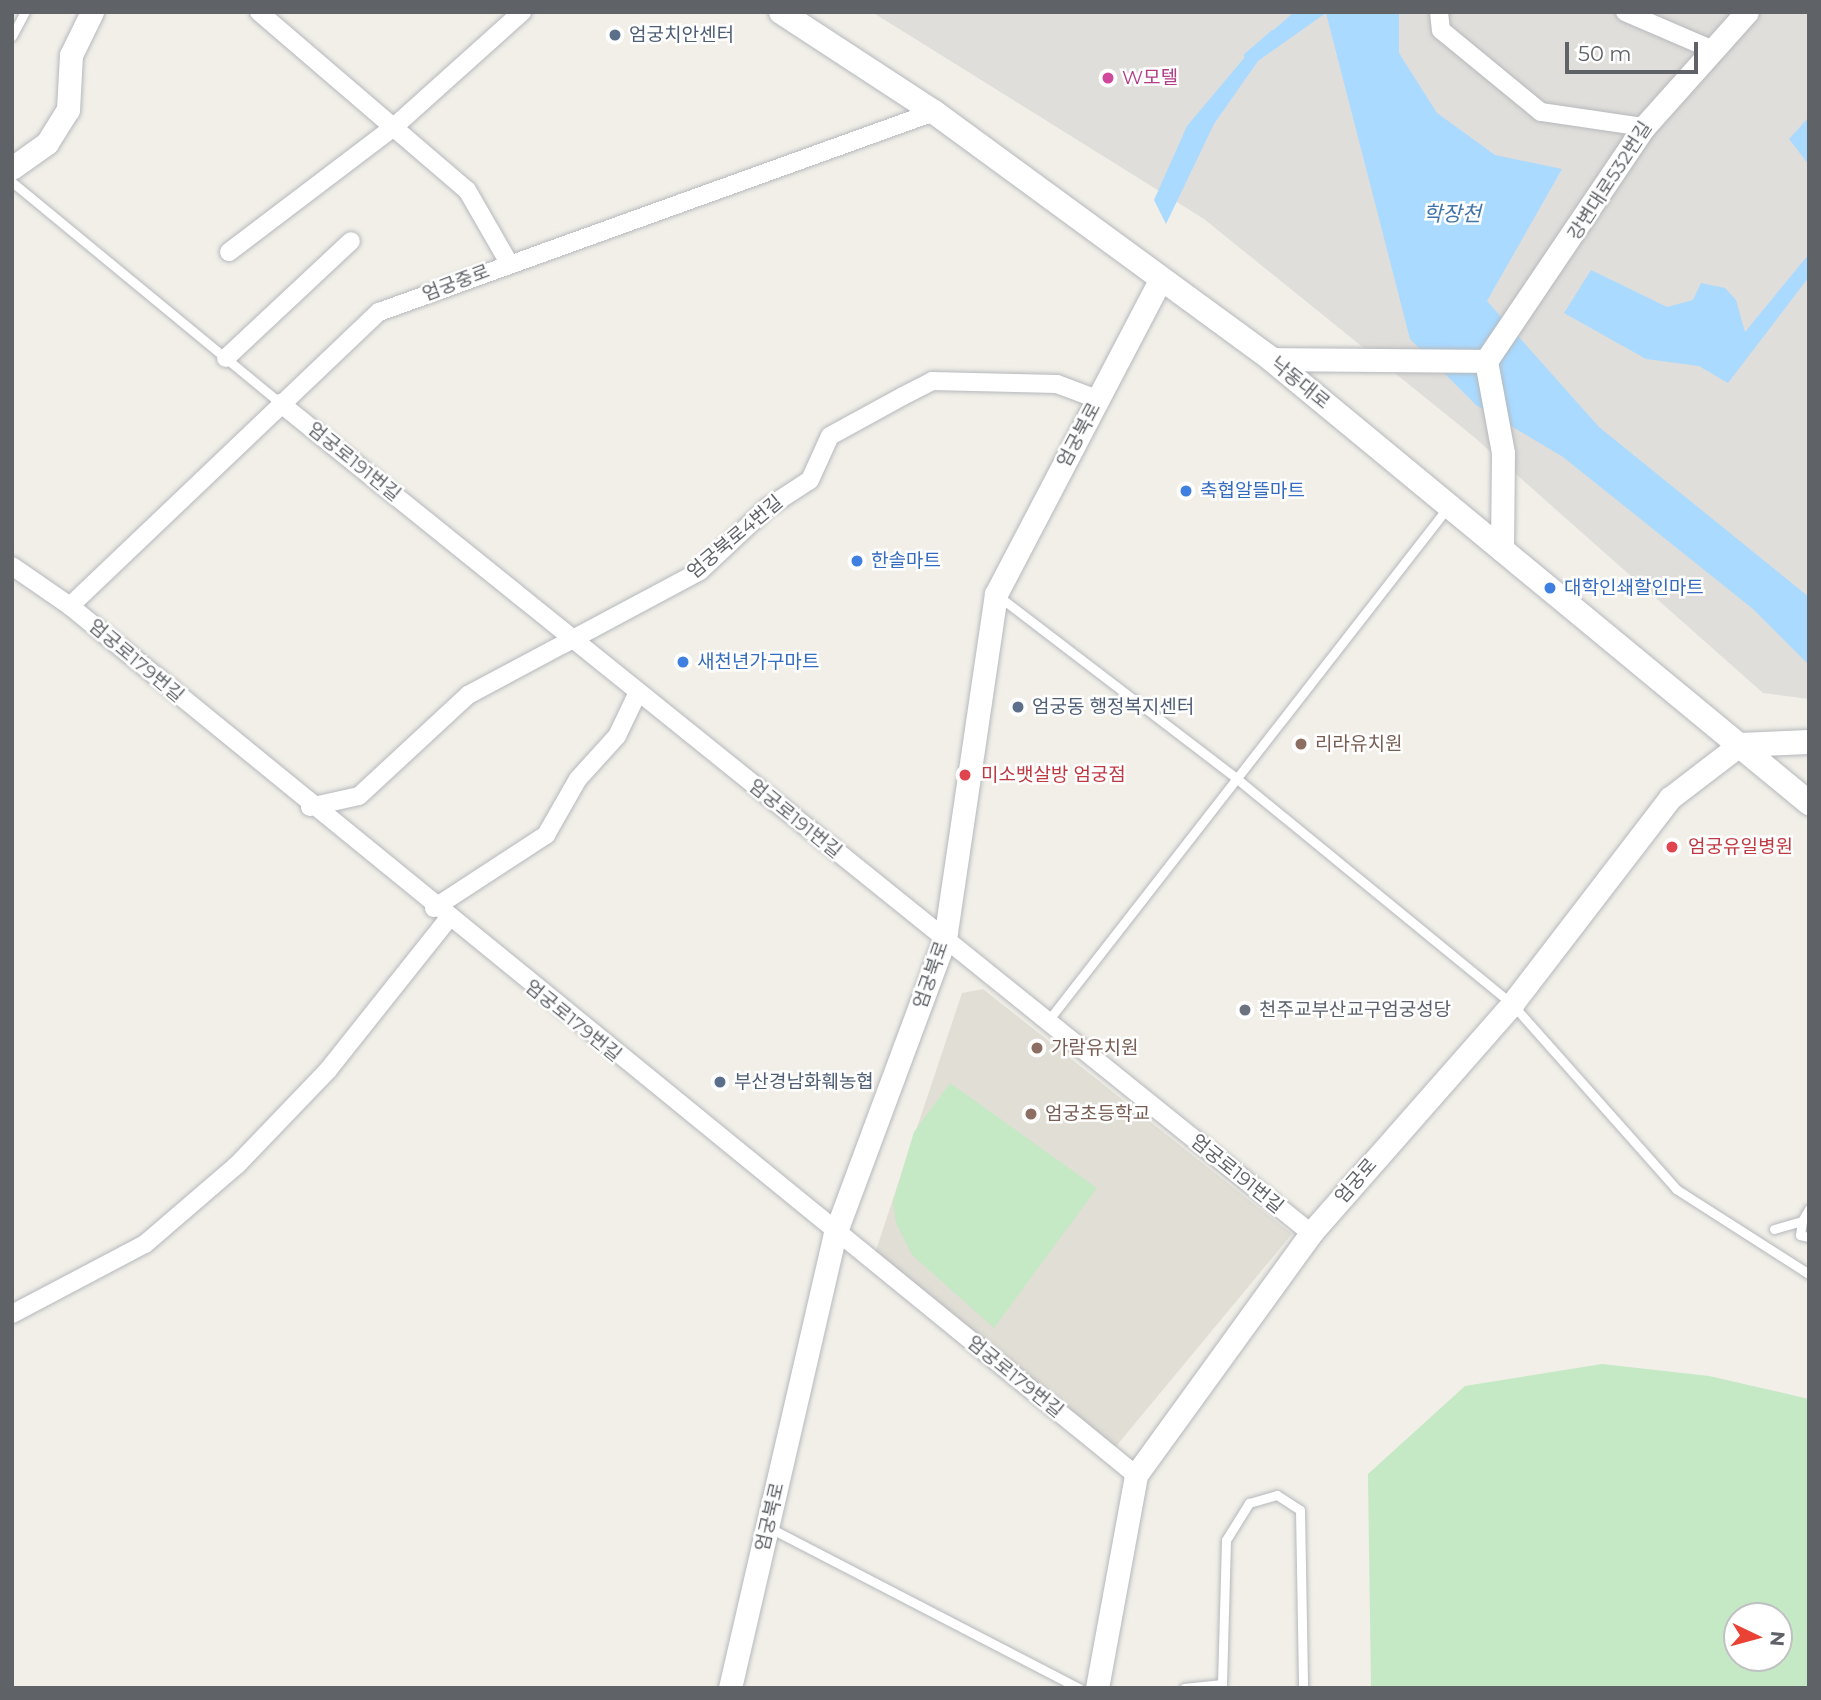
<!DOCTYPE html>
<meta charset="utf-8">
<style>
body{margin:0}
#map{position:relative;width:1821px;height:1700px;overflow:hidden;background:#f1efe8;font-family:Montserrat,"Noto Sans KR",sans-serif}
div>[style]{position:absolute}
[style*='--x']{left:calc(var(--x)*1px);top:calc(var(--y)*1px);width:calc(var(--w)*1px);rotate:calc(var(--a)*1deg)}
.industrial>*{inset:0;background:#e0deda}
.education>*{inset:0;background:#e1ded6}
.green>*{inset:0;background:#c5e8c5}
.water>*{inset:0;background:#aadaff}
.stream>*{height:5px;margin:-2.5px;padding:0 2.5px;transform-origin:2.5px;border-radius:2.5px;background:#aadaff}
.roads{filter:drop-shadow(0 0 2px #b5b8bc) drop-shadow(0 0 2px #b5b8bc)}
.service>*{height:9px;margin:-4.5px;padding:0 4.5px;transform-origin:4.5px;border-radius:4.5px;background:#fff}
.minor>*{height:18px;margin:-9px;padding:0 9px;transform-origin:9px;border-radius:9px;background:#fff}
.tertiary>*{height:23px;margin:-11.5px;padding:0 11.5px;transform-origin:11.5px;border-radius:11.5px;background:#fff}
.secondary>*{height:24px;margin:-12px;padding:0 12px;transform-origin:12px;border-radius:12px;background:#fff}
.dots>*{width:19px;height:19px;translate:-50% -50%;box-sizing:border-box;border:4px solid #fff;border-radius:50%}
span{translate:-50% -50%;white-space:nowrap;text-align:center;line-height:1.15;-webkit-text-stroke:5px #fff;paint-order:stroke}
.service-label{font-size:19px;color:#4e5e75}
.left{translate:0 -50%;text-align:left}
.hotel-label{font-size:19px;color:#b23c85}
.street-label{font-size:19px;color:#5f6368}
.shop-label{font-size:19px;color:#366cbe}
.education-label{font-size:19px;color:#785e54}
.health-label{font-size:19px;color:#be3a42}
.worship-label{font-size:19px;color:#5b616d}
.water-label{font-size:21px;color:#4174aa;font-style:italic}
.frame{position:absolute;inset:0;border:14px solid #5f6368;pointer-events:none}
.north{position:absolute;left:1723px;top:1602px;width:70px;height:70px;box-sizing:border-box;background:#fff;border:2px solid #bfc1c3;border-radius:50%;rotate:95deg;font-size:19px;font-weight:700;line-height:28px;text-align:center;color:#5f6368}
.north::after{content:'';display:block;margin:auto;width:24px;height:32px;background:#ea4335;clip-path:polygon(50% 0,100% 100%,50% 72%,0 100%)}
.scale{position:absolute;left:1565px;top:42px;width:133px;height:32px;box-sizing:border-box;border:4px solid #5f6368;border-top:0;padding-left:9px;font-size:21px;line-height:24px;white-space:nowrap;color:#5f6368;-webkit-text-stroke:5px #fff;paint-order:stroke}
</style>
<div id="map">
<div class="industrial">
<div style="clip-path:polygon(872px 12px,1809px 12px,1809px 699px,1763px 693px,1474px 437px,1204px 219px)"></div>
</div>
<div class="education">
<div style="clip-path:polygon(983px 989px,1292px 1234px,1113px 1450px,873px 1259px,962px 993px)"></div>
</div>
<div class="green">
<div style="clip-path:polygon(950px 1083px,1097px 1188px,994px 1328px,912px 1255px,896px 1223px,893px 1201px,914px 1132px)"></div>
<div style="clip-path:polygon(evenodd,1602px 1364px,1709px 1376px,1809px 1399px,1809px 1688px,1371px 1688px,1368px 1474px,1465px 1386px,1602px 1364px,1737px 1616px,1779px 1616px,1779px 1658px,1737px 1658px,1737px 1616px)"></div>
</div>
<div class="water">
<div style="clip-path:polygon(1294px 12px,1399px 12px,1399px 53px,1437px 113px,1495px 155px,1562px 169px,1487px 301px,1599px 427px,1809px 597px,1809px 665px,1753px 609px,1563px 457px,1476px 405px,1410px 339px,1326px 13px,1258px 61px,1214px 124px,1166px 224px,1154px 200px,1187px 126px,1250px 51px)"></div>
<div style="clip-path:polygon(1809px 117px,1809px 165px,1789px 139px)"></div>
<div style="clip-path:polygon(1809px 254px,1809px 277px,1728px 383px,1699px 366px,1646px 359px,1564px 313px,1591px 270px,1667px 307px,1693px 300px,1701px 283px,1725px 288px,1736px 300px,1745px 332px)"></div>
</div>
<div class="stream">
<div style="--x:1246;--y:55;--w:35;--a:-41"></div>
</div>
<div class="roads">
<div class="service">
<div style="--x:12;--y:36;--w:27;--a:-62"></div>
<div style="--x:12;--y:182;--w:347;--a:39.5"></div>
<div style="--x:997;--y:595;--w:301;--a:37.4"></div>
<div style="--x:1236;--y:778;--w:357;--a:39.3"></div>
<div style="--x:1512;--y:1004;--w:247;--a:48.4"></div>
<div style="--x:1676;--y:1189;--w:158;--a:32.6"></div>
<div style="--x:1047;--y:1022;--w:653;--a:-52.09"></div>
<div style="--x:1802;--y:1221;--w:14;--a:98"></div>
<div style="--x:1800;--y:1235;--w:9;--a:13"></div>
<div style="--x:1774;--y:1229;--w:29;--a:-16"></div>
<div style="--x:1802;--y:1221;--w:14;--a:-60"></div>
<div style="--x:770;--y:1528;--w:348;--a:27.4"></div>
<div style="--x:1184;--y:1688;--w:38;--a:-6"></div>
<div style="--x:1222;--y:1684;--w:144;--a:-88.4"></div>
<div style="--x:1226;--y:1540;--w:44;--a:-58.1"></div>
<div style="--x:1249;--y:1503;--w:29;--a:-16"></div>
<div style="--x:1277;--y:1495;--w:27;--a:33"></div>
<div style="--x:1300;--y:1510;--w:178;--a:89"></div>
</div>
<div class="minor">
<div style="--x:259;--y:12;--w:274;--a:40.6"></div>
<div style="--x:467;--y:190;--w:84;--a:60.1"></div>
<div style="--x:1439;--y:12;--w:18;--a:84"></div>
<div style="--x:1441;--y:30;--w:129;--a:39.4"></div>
<div style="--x:1541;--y:112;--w:104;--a:8.3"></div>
<div style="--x:1625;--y:12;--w:94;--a:23.3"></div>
<div style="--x:229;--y:252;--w:208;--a:-37.2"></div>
<div style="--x:395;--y:126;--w:171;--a:-41.9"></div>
<div style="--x:226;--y:358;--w:171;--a:-43.1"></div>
<div style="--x:280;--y:403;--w:1324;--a:38.84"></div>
<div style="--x:12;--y:566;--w:70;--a:34.6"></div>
<div style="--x:70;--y:606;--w:1375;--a:39.19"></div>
<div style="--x:70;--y:606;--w:427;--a:-43.6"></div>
<div style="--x:379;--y:312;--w:590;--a:-19.82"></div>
<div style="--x:310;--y:807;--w:50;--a:-12.7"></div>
<div style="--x:359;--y:796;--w:149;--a:-42.8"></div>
<div style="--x:468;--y:695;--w:263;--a:-28.1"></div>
<div style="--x:700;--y:571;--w:92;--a:-43.2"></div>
<div style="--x:767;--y:508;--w:51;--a:-33.1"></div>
<div style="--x:810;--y:480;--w:48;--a:-65.6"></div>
<div style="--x:830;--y:436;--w:83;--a:-28.7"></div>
<div style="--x:903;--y:396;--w:33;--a:-27"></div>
<div style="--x:932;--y:381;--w:125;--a:1.4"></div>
<div style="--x:1057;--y:384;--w:43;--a:20.6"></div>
<div style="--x:434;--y:908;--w:134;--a:-33.1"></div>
<div style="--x:546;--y:835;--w:64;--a:-60.3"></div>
<div style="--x:578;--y:779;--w:58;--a:-47.8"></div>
<div style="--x:617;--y:736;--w:49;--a:-64.5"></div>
<div style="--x:12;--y:1314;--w:150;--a:-27.8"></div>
<div style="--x:145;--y:1244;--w:121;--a:-40.7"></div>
<div style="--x:237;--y:1165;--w:132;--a:-46.2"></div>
<div style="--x:328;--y:1070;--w:193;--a:-51.5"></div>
</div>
<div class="tertiary">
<div style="--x:12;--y:168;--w:43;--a:-35.5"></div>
<div style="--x:47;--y:143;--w:39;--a:-58"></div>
<div style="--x:68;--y:110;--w:55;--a:-86.9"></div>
<div style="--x:71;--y:55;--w:48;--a:-64"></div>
<div style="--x:1271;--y:359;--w:215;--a:0.5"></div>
<div style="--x:1486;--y:361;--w:282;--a:-56"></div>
<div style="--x:1644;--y:127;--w:154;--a:-48.2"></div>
<div style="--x:1486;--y:361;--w:94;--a:79.5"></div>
<div style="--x:1503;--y:453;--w:97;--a:90.6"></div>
<div style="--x:730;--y:1688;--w:466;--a:-77"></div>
<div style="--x:835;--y:1234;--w:315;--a:-69.6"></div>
<div style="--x:945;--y:939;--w:349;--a:-81.6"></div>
<div style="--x:996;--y:594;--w:354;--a:-62.4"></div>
<div style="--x:1097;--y:1688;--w:217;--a:-79.6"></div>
<div style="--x:1136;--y:1475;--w:299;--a:-54.1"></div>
<div style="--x:1311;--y:1233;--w:305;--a:-48.7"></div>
<div style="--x:1512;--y:1004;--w:260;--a:-52.5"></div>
<div style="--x:1670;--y:798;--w:87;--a:-37.5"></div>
</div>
<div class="secondary">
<div style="--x:781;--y:12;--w:183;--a:33.2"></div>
<div style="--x:934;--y:112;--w:418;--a:36.2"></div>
<div style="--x:1271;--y:359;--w:698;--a:39.53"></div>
<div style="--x:1739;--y:745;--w:70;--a:-2.5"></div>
</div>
</div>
<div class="dots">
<div style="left:615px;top:35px;background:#5c6f8a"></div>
<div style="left:1108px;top:78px;background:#d1479c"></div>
<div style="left:1186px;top:491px;background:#3f7fe0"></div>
<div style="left:857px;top:561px;background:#3f7fe0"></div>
<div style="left:1550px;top:588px;background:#3f7fe0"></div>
<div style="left:683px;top:662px;background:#3f7fe0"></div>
<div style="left:1018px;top:707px;background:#5c6f8a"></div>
<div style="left:1301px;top:744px;background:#8d6e63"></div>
<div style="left:965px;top:775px;background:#e0444e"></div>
<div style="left:1672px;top:847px;background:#e0444e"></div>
<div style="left:1245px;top:1010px;background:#6b7280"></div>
<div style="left:1037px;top:1048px;background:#8d6e63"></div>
<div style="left:720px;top:1082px;background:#5c6f8a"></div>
<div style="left:1031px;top:1114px;background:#8d6e63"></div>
</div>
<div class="service-label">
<span class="left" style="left:629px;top:35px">엄궁치안센터</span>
<span class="left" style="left:1032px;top:707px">엄궁동 행정복지센터</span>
<span class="left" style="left:734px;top:1082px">부산경남화훼농협</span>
</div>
<div class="hotel-label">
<span class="left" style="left:1122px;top:78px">W모텔</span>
</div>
<div class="street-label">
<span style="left:1610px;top:181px;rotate:-57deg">강변대로532번길</span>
<span style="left:456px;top:283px;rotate:-21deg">엄궁중로</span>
<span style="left:1300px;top:383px;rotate:39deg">낙동대로</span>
<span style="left:1079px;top:435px;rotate:-62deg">엄궁북로</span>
<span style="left:354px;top:462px;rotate:39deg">엄궁로191번길</span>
<span style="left:735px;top:537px;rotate:-40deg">엄궁북로4번길</span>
<span style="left:136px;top:661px;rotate:40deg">엄궁로179번길</span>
<span style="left:795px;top:819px;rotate:39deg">엄궁로191번길</span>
<span style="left:931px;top:975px;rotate:-71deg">엄궁북로</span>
<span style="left:573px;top:1021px;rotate:39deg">엄궁로179번길</span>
<span style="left:1237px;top:1174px;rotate:39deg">엄궁로191번길</span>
<span style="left:1356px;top:1181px;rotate:-49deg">엄궁로</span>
<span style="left:1015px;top:1377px;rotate:39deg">엄궁로179번길</span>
<span style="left:770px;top:1517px;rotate:-77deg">엄궁북로</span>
</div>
<div class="shop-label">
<span class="left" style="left:1200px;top:491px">축협알뜰마트</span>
<span class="left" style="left:871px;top:561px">한솔마트</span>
<span class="left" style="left:1564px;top:588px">대학인쇄할인마트</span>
<span class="left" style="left:697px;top:662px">새천년가구마트</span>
</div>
<div class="education-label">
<span class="left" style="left:1315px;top:744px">리라유치원</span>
<span class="left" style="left:1051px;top:1048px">가람유치원</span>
<span class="left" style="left:1045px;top:1114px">엄궁초등학교</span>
</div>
<div class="health-label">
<span class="left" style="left:981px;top:775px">미소뱃살방 엄궁점</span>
<span class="left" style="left:1688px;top:847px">엄궁유일병원</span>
</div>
<div class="worship-label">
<span class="left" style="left:1259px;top:1010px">천주교부산교구엄궁성당</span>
</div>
<div class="water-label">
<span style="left:1452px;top:214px">학장천</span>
</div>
<div class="frame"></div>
<div class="north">N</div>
<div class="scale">50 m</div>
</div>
